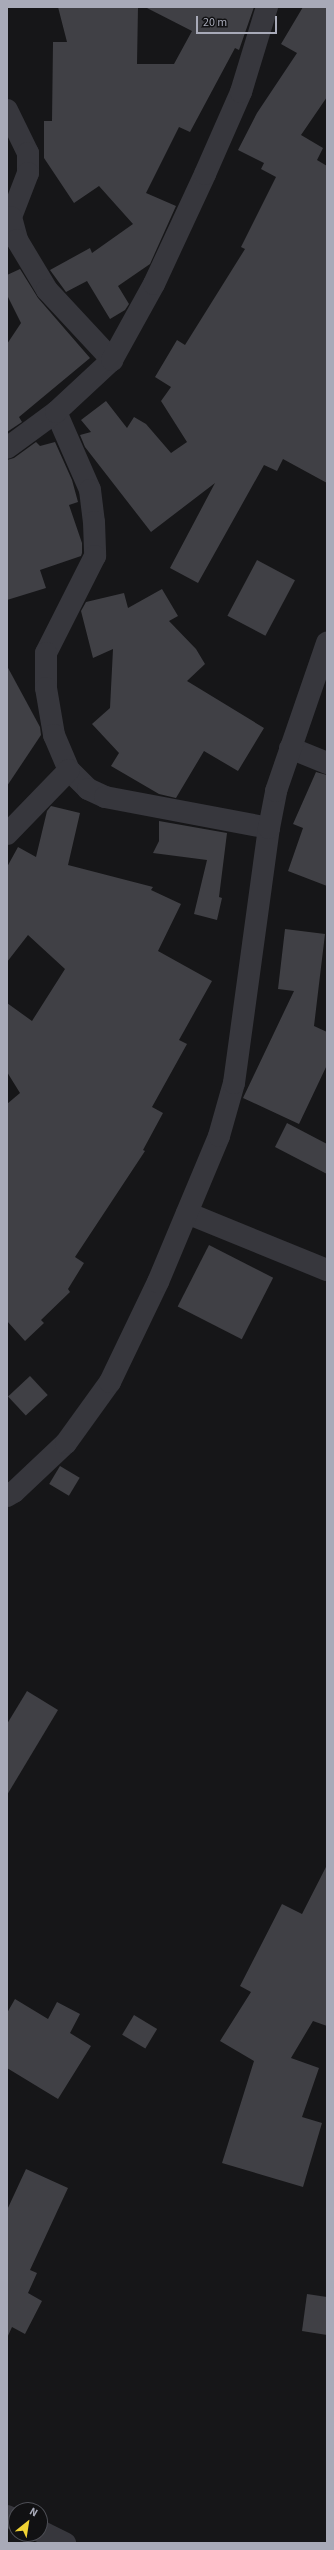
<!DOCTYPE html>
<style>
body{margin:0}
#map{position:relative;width:334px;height:2550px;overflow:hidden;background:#161618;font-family:"Source Sans 3",sans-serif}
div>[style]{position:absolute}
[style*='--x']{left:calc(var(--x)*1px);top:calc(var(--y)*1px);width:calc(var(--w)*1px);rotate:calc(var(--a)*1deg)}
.building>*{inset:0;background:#404045;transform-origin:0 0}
.minor>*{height:22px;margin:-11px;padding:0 11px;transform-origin:11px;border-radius:11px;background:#37373d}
.tertiary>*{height:22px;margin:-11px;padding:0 11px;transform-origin:11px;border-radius:11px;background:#37373d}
span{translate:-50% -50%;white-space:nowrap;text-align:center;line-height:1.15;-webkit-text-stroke:4px #111113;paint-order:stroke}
.frame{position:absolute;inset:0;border:8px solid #a8aab8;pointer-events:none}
.north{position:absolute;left:8px;top:2502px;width:40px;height:40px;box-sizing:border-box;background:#111113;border:1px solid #4d4e55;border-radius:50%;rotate:30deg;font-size:11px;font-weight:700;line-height:16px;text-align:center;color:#a8aab8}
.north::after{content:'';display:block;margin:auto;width:14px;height:18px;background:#f1d334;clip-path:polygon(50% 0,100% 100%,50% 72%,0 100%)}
.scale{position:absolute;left:196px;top:16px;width:81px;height:18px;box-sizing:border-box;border:2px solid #a8aab8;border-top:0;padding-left:5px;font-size:12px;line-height:14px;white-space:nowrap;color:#a8aab8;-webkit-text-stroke:3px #111113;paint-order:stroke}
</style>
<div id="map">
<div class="building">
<div style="clip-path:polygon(58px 7px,138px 7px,137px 64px,174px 64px,192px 31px,145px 7px,254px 7px,239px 50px,235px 48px,190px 132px,179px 127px,146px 193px,176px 206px,150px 264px,118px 286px,129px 304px,125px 310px,110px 319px,87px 281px,66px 292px,50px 270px,90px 248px,92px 253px,133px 224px,99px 186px,74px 203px,44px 158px,44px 121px,52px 121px,53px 42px,67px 42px)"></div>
<div style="clip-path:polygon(303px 7px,327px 7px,327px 97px,301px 135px,323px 148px,317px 160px,327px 166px,327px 483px,283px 459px,277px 471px,264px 465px,198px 583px,170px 568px,215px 483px,151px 532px,85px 447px,80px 435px,91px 432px,81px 420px,106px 401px,127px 428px,134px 417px,146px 424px,171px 453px,187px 442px,161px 401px,171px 387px,155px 377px,177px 340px,185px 345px,245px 249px,241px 247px,276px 177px,261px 169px,264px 163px,238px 150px,257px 113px,297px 53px,281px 44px)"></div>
<div style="clip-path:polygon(20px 269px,38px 298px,90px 358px,19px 417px,22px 422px,7px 432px,7px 344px,21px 323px,7px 295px,7px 275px)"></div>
<div style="clip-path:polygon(36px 442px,40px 446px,55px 442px,72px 480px,78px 502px,69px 505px,82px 543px,82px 553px,81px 556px,40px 570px,46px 588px,7px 600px,7px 460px,14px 458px)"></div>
<div style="left:257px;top:560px;width:43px;height:63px;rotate:28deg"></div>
<div style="clip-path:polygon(162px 589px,178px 616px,169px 621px,196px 649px,205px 664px,187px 681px,264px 728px,238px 771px,204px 751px,176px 798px,159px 794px,111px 766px,119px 753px,92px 724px,110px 708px,113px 649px,93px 658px,81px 611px,86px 602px,124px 593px,128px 608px)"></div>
<div style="clip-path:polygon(7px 666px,40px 727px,41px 735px,7px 786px)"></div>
<div style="clip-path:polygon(316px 772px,327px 775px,327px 886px,288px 871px,303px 828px,293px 824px)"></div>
<div style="clip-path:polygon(51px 806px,80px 813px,68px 865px,153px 887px,151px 890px,181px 904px,158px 951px,212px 981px,179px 1040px,187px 1044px,152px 1107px,163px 1113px,143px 1150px,145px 1151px,75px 1257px,84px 1263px,68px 1289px,70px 1292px,41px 1320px,44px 1323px,25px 1341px,7px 1321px,7px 1104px,20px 1093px,7px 1072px,7px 1003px,32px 1021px,65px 969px,28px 935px,7px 962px,7px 867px,18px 847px,36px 857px,47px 811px)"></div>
<div style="clip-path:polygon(159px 821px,227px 833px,219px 897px,222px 898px,217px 920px,194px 914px,207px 860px,153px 853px,159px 841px)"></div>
<div style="clip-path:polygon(285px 929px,325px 934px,314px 1026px,327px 1032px,327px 1065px,299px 1124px,243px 1098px,294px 991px,278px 989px)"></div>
<div style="clip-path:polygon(287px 1123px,327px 1144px,327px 1174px,275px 1147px)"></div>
<div style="left:209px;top:1245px;width:72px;height:69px;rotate:27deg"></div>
<div style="left:30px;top:1376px;width:26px;height:30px;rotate:47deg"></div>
<div style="left:60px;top:1466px;width:23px;height:21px;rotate:31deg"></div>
<div style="clip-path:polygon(27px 1691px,58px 1710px,7px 1795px,7px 1724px)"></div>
<div style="clip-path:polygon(327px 1865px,327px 2026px,313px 2021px,291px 2058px,319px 2068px,302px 2117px,322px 2123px,303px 2187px,222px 2163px,254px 2061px,220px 2041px,251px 1992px,240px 1986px,282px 1904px,302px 1914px)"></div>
<div style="clip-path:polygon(15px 1999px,48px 2019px,57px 2002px,80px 2014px,70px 2033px,91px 2046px,58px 2099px,7px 2068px,7px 2013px)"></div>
<div style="left:134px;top:2015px;width:27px;height:23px;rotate:31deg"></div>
<div style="clip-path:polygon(26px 2169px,68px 2188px,30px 2270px,37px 2273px,28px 2293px,42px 2301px,25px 2334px,12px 2327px,7px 2338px,7px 2210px)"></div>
<div style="clip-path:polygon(307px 2294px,327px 2297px,327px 2335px,302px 2331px)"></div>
</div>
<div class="minor">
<div style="--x:7;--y:110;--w:48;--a:64"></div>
<div style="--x:28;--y:153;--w:20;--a:90"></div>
<div style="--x:28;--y:173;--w:47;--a:111.1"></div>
<div style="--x:11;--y:217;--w:24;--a:75"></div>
<div style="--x:17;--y:240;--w:58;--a:59"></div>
<div style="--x:47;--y:290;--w:96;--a:47.1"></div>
<div style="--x:56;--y:412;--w:85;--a:66.4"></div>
<div style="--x:90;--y:490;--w:32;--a:83"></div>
<div style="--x:94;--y:522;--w:34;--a:88"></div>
<div style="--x:95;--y:556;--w:109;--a:116.8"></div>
<div style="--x:46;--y:653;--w:35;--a:90"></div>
<div style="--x:46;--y:688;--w:48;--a:80.3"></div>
<div style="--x:54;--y:735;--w:38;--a:67"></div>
<div style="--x:69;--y:770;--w:27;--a:45"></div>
<div style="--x:88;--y:789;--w:19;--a:25"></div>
<div style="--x:105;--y:797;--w:167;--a:10.7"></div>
<div style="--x:7;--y:448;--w:61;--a:-36.3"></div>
<div style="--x:56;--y:412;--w:76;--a:-42.9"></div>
<div style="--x:112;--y:360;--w:87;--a:-61.1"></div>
<div style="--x:154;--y:284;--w:121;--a:-65.1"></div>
<div style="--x:205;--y:174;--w:90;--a:-66.3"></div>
<div style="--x:241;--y:92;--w:89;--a:-73"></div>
<div style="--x:290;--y:748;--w:40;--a:22"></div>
<div style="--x:7;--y:834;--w:89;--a:-45.9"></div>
<div style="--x:187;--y:1213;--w:151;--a:22.2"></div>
<div style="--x:7;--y:2516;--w:10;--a:24"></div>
<div style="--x:40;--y:2531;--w:28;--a:26"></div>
</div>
<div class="tertiary">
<div style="--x:7;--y:1496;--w:8;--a:-30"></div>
<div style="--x:14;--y:1492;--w:71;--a:-43.3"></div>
<div style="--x:66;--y:1443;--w:75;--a:-54.2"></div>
<div style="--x:110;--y:1382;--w:111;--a:-64.4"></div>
<div style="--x:158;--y:1282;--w:158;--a:-67.3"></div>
<div style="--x:219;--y:1136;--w:55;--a:-74.2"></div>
<div style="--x:234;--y:1083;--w:257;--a:-82.2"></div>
<div style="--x:269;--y:828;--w:38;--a:-79"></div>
<div style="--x:276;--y:791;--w:157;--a:-71"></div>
</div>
<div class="frame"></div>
<div class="north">N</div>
<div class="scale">20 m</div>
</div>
